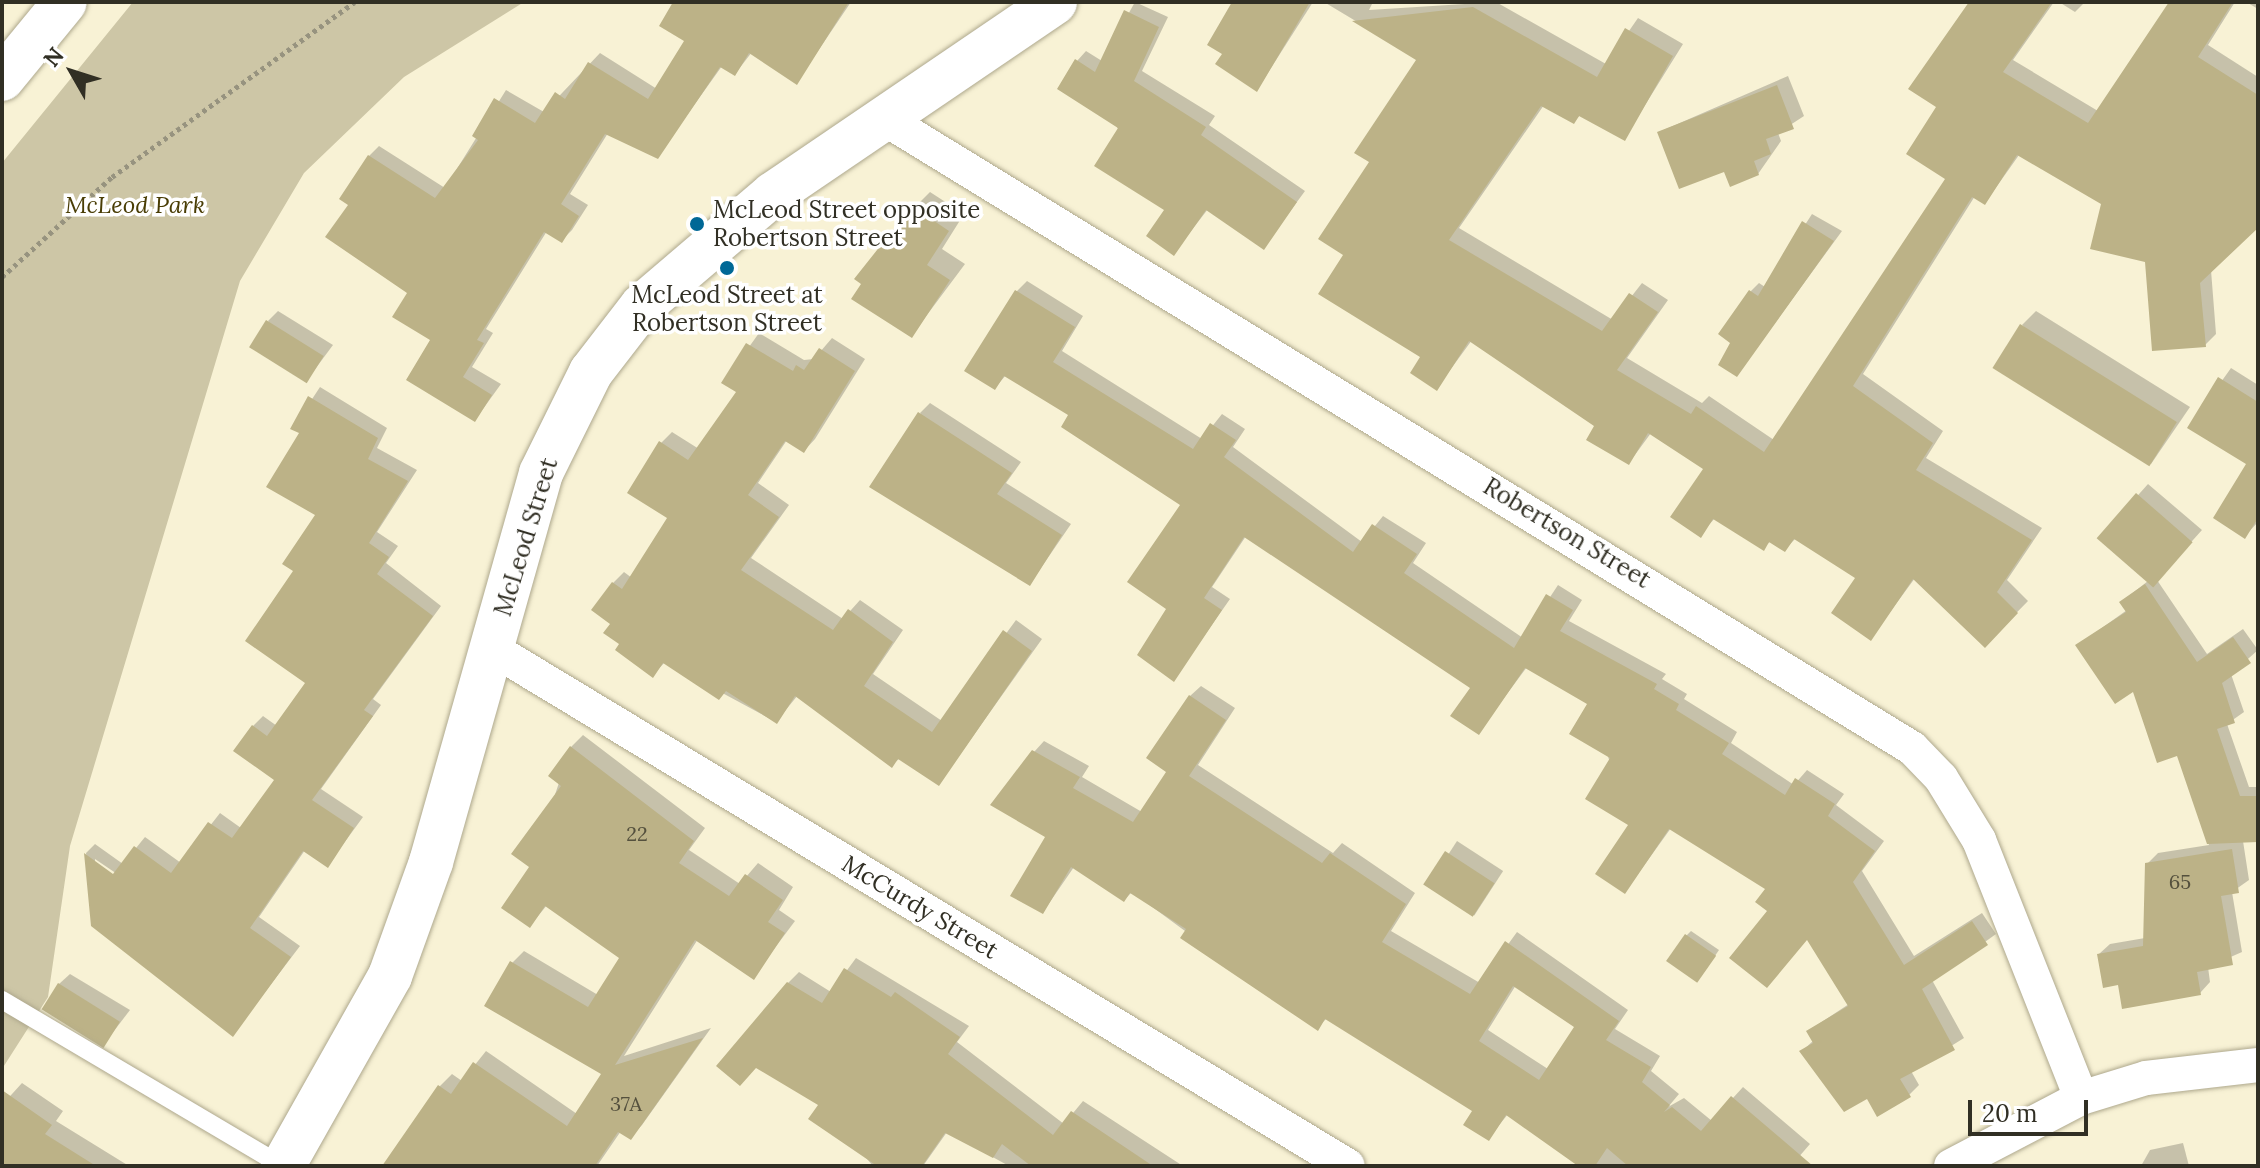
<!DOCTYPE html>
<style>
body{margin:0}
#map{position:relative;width:2260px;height:1168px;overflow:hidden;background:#f8f2d5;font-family:Lora,serif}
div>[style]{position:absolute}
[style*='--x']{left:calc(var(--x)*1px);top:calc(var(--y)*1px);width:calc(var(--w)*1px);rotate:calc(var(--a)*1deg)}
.green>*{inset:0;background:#cdc6a6}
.shadow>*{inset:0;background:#0003;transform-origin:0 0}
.building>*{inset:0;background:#bcb287;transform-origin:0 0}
.path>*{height:5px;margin-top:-2.5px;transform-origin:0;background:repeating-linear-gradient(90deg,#97937f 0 4px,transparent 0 8px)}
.roads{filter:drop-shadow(0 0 2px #aea88d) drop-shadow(0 0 2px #aea88d)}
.service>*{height:18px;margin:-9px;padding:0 9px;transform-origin:9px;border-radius:9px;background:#fff}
.minor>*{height:34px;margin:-17px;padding:0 17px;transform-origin:17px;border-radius:17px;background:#fff}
.tertiary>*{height:44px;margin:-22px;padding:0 22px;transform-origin:22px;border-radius:22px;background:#fff}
.trunk>*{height:44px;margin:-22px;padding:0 22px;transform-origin:22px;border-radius:22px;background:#fff}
.dots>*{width:22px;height:22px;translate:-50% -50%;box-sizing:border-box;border:4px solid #fff;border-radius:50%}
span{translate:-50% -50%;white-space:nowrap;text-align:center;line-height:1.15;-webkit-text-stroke:7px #fff;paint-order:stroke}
.number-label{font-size:20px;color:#54503d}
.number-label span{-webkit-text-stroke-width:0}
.park-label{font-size:24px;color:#493d05;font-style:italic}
.poi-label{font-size:24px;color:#312f24}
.left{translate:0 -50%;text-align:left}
.street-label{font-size:24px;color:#312f24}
.frame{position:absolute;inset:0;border:4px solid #312f24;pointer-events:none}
.north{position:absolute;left:32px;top:32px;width:80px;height:80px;-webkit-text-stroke:6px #fff;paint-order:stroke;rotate:309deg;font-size:22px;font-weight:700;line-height:32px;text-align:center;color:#312f24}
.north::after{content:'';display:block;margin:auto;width:28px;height:36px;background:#312f24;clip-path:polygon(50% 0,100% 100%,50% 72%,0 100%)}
.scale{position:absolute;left:1968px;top:1100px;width:120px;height:36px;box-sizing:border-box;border:4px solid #312f24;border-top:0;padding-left:10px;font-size:24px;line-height:28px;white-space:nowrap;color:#312f24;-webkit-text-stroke:6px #fff;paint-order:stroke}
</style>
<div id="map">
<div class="green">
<div style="clip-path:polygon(133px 2px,524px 2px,404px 77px,304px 173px,240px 281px,70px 846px,48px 997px,2px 1069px,2px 163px)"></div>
</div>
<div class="shadow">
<div style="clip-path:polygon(676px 2px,851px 2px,797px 82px,752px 52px,735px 74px,722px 66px,657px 157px,608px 133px,570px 194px,588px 205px,572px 230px,562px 240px,547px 231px,486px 329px,493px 333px,472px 367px,501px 384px,475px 420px,409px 293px,351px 205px,369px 156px,379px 146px,445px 188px,506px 90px,544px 112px,600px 53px,657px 89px,686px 40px)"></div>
<div style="clip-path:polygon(1135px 2px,1168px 17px,1142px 71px,1215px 116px,1209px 125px,1305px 191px,1264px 247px,1208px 209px,1174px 253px,1167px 210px,1077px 61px,1086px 51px,1102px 61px)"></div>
<div style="clip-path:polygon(1235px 2px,1313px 2px,1257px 90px,1224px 53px)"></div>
<div style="clip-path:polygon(1324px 2px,1373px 2px,1369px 10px,1496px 2px,1606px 64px,1638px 18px,1683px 44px,1624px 139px,1581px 114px,1574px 122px,1544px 105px,1459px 228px,1613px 320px,1642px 283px,1668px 300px,1627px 358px,1702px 403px,1709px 396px,1774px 440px,1947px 178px,1939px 106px,1970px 2px,2054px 2px,2013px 60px,2098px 111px,2175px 2px,2235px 2px,2208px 45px,2258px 77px,2258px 225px,2211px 270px,2216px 334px,2205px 345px,2103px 203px,2019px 155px,1985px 203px,1975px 196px,1863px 374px,1943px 431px,1926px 458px,2042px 528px,2007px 580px,2028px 601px,1985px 645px,1915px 578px,1871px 638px,1858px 578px,1796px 538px,1784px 550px,1771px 541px,1763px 548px,1715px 518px,1700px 535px,1706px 469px,1651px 433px,1629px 463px,1597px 426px,1472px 340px,1437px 388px,1423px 357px,1346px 254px,1372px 162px,1419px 59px)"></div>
<div style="clip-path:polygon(2059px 2px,2085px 2px,2075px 12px)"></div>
<div style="clip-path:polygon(2258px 2px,2258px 9px,2248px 3px,2248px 2px)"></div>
<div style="clip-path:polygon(1788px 76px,1804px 116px,1778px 133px,1781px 141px,1758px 174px,1725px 169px,1659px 132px)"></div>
<div style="clip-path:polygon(930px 192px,964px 214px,942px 249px,965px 264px,912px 335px,914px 208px)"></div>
<div style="clip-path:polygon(1812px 214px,1842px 231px,1737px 375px,1733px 342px,1751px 291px,1759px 283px,1765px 287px)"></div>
<div style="clip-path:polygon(1027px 281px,1083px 316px,1062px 351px,1202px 439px,1222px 414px,1245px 429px,1233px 447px,1362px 542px,1383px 516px,1426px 543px,1413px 563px,1523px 638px,1558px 585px,1582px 600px,1569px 621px,1666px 674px,1662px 679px,1687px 694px,1684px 699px,1737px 732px,1731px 743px,1794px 785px,1807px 770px,1844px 794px,1836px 805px,1884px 841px,1862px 871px,1914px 956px,1982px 913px,1996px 934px,1932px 980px,1964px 1038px,1911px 1071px,1919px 1085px,1909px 1095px,1867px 1097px,1802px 1051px,1814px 1040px,1808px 1031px,1849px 1004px,1808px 938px,1770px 911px,1768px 888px,1671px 828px,1625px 892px,1631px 824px,1590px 704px,1527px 667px,1478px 733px,1473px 688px,1246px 536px,1212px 587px,1230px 599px,1174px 679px,1169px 608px,1183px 504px,1071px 415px,1006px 375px,995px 388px,1017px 291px)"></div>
<div style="clip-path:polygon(278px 311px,333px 345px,307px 380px,268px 321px)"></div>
<div style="clip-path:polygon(2036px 311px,2190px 407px,2151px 464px,2022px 325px)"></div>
<div style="clip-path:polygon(759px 333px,804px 360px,814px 359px,832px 338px,865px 359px,815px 439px,804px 451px,787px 440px,758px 483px,789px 505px,751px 558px,843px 619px,860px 600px,903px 630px,873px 674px,942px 721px,1016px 620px,1042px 639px,939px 784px,900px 758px,892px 765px,798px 695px,776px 722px,665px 662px,653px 675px,612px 623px,613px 583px,624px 572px,632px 578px,669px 518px,661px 443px,672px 432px,699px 449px,738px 391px,724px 382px)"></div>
<div style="clip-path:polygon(2231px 368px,2258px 385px,2258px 522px,2245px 536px,2249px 464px,2189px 427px)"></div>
<div style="clip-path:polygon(evenodd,320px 387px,387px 428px,377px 448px,417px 470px,377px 532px,398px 546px,386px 563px,441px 606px,373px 699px,381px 705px,321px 789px,363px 817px,328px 865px,305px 850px,259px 917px,300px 946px,233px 1034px,93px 925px,86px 853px,95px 844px,123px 864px,145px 837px,181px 863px,220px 813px,241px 828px,276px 780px,253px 726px,263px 716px,277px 726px,308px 683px,296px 571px,318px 514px,302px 432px,293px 428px,320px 387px,95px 859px,123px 878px,120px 882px,95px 864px,95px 859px)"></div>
<div style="clip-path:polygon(930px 403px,1021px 462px,1006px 483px,1071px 524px,1030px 584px,920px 413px)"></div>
<div style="clip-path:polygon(2148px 484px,2202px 530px,2157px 580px,2207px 654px,2243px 629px,2258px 650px,2231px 674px,2244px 712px,2227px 724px,2249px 787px,2258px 787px,2258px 840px,2243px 841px,2249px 880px,2232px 892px,2242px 952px,2208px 967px,2210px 982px,2200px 993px,2119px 983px,2099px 954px,2110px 944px,2145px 938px,2147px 864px,2158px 853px,2209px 845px,2178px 754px,2134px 689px,2078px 645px,2127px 610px,2121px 602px,2148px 581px,2099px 539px)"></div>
<div style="clip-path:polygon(evenodd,1201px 686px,1235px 708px,1198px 765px,1333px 853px,1342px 843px,1415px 893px,1391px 931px,1480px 983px,1517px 932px,1628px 1010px,1615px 1029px,1660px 1056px,1651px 1071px,1679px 1094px,1668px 1107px,1684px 1098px,1712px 1121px,1743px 1087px,1810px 1144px,1791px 1166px,1582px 1166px,1508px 1114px,1488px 1139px,1475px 1111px,1327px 1018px,1317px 1028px,1132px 892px,1124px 900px,1074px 867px,1043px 912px,1048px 836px,1034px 752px,1044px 741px,1089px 766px,1082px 777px,1142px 812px,1169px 771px,1190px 696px,1201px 686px,1516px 985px,1577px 1026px,1548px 1069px,1488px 1030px,1516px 985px)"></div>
<div style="clip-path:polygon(583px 735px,705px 828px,689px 850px,740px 884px,758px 863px,793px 887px,779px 910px,795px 921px,753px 977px,698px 939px,624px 1056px,711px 1028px,642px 1125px,630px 1137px,621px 1131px,597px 1166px,388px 1166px,440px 1086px,452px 1074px,462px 1081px,486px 1051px,577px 1114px,604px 1074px,512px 963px,524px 951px,598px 995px,622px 958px,547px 905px,530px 926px,531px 866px,571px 747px)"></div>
<div style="left:1457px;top:841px;width:55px;height:53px;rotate:33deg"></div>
<div style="clip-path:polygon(1691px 931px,1719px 950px,1702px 975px,1686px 936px)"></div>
<div style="clip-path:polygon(856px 958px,969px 1026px,957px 1042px,1064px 1124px,1083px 1101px,1183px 1166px,1009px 1166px,947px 1132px,923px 1166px,873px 1166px,821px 1105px,788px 983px,799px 972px,831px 992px)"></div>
<div style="clip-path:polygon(70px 974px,130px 1010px,104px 1044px,59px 984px)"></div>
<div style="clip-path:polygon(22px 1083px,63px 1111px,56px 1121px,129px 1166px,2px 1166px,2px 1105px)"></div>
<div style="clip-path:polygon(2183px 1143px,2189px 1166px,2141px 1166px,2150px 1150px)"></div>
</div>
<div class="building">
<div style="clip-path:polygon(673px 2px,849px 2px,797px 85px,749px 53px,735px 76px,720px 67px,658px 159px,605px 134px,561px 204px,579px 216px,562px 243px,544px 232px,477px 340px,484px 343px,463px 377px,492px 395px,475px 422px,406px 380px,430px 340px,392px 317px,407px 293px,325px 237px,348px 205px,339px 199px,368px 155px,435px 198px,478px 140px,472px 136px,494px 98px,535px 123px,555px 92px,565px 99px,588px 62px,648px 99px,684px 41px,659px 26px)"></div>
<div style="clip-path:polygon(1232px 2px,1310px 2px,1257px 92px,1215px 64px,1222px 54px,1207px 45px)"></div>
<div style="clip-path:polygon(1969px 2px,2052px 2px,2003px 72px,2088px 123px,2169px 2px,2233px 2px,2198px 57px,2258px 95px,2258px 228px,2200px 283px,2206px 347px,2152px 351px,2145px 262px,2090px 249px,2101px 204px,2017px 155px,1985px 205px,1972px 197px,1853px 386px,1933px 443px,1916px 470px,2032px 540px,1997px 592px,2018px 613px,1985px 648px,1913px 579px,1871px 641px,1831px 613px,1855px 578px,1794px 539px,1785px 552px,1769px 542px,1764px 551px,1713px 519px,1701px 538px,1670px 517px,1703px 469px,1648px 433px,1629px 465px,1586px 440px,1594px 426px,1469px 341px,1437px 391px,1410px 373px,1420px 357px,1318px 294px,1343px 255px,1318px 239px,1369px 162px,1354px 153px,1416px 60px,1352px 21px,1473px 7px,1597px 77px,1625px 28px,1673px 56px,1625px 141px,1579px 116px,1574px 124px,1541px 106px,1449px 240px,1602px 331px,1629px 293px,1658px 312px,1617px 370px,1691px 414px,1696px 406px,1764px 452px,1945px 179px,1906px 154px,1936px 107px,1908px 89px)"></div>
<div style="clip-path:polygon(1124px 10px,1159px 27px,1134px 81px,1206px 127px,1201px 135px,1297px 202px,1264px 250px,1206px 210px,1174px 256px,1146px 236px,1164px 210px,1094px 166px,1118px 128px,1057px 89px,1075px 59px,1095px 72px)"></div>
<div style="clip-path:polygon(1777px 85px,1794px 129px,1766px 139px,1771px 154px,1754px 161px,1759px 175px,1730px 187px,1724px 172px,1679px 189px,1657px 132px)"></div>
<div style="clip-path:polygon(912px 206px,949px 231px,927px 265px,950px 280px,912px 338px,851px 299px,861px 284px,854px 279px)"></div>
<div style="clip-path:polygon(1802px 221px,1834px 241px,1737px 377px,1718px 365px,1730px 343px,1718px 334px,1749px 290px,1758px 296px)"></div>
<div style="clip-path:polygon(1015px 290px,1075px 327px,1053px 362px,1193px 449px,1210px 423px,1236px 440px,1224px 457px,1353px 552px,1372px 524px,1417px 554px,1404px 573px,1514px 648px,1546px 594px,1573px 610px,1560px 631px,1657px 684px,1654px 689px,1679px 704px,1676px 710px,1729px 743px,1722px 754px,1785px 795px,1795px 778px,1835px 804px,1828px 816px,1875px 851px,1853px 882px,1904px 965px,1972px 921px,1988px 945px,1922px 989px,1955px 1050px,1900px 1079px,1911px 1097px,1877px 1117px,1867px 1099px,1844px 1112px,1799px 1051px,1813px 1043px,1806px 1031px,1848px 1006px,1807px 940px,1767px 988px,1729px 958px,1767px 911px,1755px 902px,1765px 889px,1669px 829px,1625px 894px,1595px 874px,1628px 825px,1585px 799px,1610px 758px,1569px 734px,1587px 704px,1525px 668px,1479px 735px,1450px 716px,1470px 688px,1244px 537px,1204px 598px,1222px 610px,1174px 682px,1137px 655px,1166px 609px,1127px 582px,1180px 505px,1061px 427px,1068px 415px,1004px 376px,995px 390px,964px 371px)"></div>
<div style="left:266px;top:320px;width:68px;height:32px;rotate:32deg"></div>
<div style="left:2020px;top:324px;width:185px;height:52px;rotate:32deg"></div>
<div style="clip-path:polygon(746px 343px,793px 371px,796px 365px,804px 370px,819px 348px,855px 371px,804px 453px,785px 441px,748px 495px,779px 517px,741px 570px,833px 630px,848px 609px,893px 642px,864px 686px,932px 732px,1003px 630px,1032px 651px,939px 786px,898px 759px,892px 768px,795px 696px,777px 724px,726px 691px,719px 700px,663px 663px,653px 678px,615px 650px,619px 644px,603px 633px,610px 624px,591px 610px,612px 582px,622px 589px,667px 518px,627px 493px,659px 441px,688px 460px,736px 392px,721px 383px)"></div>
<div style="clip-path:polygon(2218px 377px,2258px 402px,2258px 518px,2245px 539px,2213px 518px,2246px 464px,2187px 428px)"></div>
<div style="clip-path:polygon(308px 396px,378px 438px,368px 459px,408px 481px,369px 543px,389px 557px,377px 574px,433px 616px,364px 710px,373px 716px,312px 800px,354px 828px,328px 868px,303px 851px,250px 928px,291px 957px,233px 1037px,91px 926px,84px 853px,113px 874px,134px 846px,171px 873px,208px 822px,232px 838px,274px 780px,233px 751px,252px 725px,267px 736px,305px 683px,245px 641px,293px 571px,282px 564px,315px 515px,266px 487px,299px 433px,290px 429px)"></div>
<div style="clip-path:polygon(918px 412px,1012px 473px,997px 494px,1062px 535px,1030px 586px,869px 487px)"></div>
<div style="left:2136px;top:493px;width:75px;height:60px;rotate:41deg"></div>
<div style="clip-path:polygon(2145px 584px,2197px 662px,2233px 637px,2251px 663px,2222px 683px,2235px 723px,2217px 729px,2240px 796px,2258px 796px,2258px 842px,2207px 844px,2177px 756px,2157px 763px,2133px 692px,2115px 704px,2075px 645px,2126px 612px,2119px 602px)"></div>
<div style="clip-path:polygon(evenodd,1189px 695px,1226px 720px,1189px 776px,1322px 863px,1330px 853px,1406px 904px,1382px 942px,1470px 994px,1505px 941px,1619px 1021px,1606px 1040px,1651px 1067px,1642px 1082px,1670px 1105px,1664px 1112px,1672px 1107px,1701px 1131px,1731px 1096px,1813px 1166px,1628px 1166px,1607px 1148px,1595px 1166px,1578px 1166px,1506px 1115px,1489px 1141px,1463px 1125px,1472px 1111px,1325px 1019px,1318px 1031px,1180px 938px,1186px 929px,1130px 893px,1124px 902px,1071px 867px,1043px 914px,1010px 896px,1045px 837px,990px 805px,1032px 750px,1080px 777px,1073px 788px,1133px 822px,1166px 772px,1146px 758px,1189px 695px,1513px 986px,1574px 1027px,1539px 1080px,1479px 1041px,1513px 986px)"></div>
<div style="clip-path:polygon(570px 746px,694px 841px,679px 863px,729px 896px,745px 874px,783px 900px,768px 922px,785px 933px,754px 980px,695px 940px,615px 1065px,703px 1038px,631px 1140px,618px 1132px,595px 1166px,382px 1166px,438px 1085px,451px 1094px,473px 1062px,567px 1126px,601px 1074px,484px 1006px,510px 961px,588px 1007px,619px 958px,545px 906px,530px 928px,501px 908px,529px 867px,511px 854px,561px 786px,548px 776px)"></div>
<div style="clip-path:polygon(2232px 849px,2239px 893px,2221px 896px,2233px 965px,2197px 972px,2201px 995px,2122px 1009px,2118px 985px,2103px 988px,2097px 954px,2143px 946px,2145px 863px)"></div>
<div style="left:1445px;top:851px;width:59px;height:40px;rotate:33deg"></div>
<div style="left:1685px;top:934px;width:38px;height:33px;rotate:35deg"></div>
<div style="clip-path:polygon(844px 968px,891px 997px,895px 992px,960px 1037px,948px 1054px,1053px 1135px,1071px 1111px,1153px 1166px,1031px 1166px,1002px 1144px,993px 1158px,945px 1133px,922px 1166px,877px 1166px,808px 1119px,818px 1105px,756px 1068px,740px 1086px,716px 1066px,787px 982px,822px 1003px)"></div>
<div style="left:58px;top:983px;width:73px;height:31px;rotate:32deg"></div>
<div style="clip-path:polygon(2px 1090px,52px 1125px,45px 1134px,96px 1166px,2px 1166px)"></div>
</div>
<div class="path">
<div style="--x:2;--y:277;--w:149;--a:-42.3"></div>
<div style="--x:112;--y:177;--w:299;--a:-35.8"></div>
</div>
<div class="roads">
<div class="service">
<div style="--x:2;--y:1000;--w:326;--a:30.6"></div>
</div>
<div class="minor">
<div style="--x:885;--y:119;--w:1204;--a:31.49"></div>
<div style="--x:1912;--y:748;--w:42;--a:46"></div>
<div style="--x:1941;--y:778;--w:73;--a:58.5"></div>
<div style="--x:1979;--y:840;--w:277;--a:68.4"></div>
<div style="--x:491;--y:648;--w:1001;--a:31.15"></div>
<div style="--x:1951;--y:1166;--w:147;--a:-27.6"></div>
<div style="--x:2081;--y:1098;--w:68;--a:-17.1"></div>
<div style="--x:2146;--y:1078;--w:113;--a:-6.6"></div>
</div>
<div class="tertiary">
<div style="--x:283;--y:1166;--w:218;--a:-60.6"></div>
<div style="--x:390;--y:976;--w:121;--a:-70.2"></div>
<div style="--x:431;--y:862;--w:404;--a:-74.2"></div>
<div style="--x:541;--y:473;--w:113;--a:-63.7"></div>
<div style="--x:591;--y:372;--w:83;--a:-52.3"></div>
<div style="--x:642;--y:306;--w:172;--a:-40.5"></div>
<div style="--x:773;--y:194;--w:341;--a:-34.2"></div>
</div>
<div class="trunk">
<div style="--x:2;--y:79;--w:99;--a:-50.7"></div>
</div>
</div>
<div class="dots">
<div style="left:697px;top:224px;background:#006896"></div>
<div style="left:727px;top:268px;background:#006896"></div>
</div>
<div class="number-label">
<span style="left:637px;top:833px">22</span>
<span style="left:2180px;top:881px">65</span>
<span style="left:626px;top:1103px">37A</span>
</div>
<div class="park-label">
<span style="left:135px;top:205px">McLeod Park</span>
</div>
<div class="poi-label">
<span class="left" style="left:713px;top:224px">McLeod Street opposite<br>Robertson Street</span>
<span style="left:727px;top:309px">McLeod Street at<br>Robertson Street</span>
</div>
<div class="street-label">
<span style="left:1567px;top:533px;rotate:31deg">Robertson Street</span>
<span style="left:526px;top:537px;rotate:-73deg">McLeod Street</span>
<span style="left:920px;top:907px;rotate:31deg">McCurdy Street</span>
</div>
<div class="frame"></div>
<div class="north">N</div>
<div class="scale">20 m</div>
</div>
